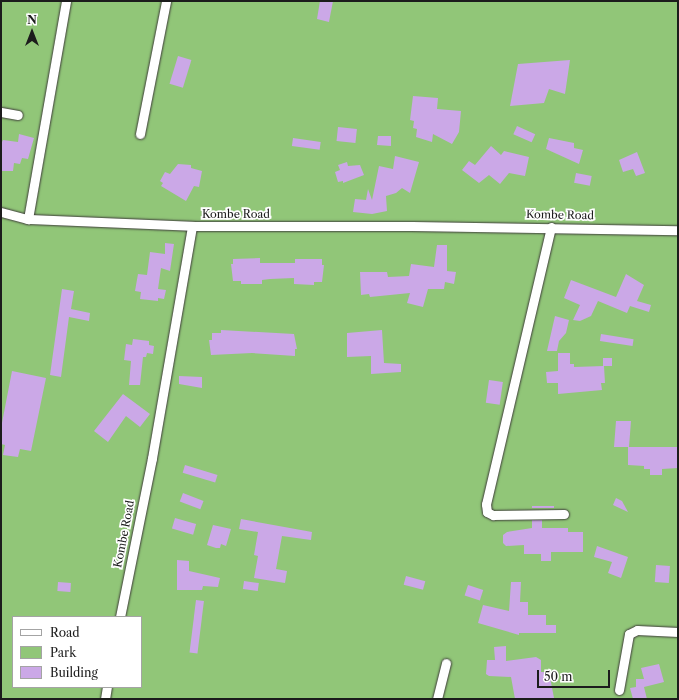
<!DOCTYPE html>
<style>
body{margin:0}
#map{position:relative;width:679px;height:700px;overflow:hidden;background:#f7eddc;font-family:"Libre Caslon Text",serif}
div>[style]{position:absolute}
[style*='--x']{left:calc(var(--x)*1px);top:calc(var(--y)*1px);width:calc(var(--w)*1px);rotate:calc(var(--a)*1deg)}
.green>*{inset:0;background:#91c678}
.building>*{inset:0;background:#cba8e7;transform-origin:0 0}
.roads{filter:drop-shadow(0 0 1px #3d3b39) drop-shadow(0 0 1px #3d3b39)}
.minor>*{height:9px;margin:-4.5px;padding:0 4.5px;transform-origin:4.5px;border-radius:4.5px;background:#fff}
span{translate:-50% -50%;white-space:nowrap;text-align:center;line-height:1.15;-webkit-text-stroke:3.5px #fff;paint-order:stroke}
.street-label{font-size:11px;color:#1c1c1c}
.frame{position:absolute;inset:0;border:2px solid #1c1c1c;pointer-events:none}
.legend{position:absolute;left:12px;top:616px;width:130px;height:72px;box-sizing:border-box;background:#fff;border:1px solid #a4a4a4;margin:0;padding:5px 7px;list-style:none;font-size:12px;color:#1c1c1c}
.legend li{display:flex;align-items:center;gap:8px;height:20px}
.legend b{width:20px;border:1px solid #a4a4a4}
.north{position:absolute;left:12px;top:12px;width:40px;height:40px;-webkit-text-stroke:3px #fff;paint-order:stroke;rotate:0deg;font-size:11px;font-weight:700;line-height:16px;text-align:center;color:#1c1c1c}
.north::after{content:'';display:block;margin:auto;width:14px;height:18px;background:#1c1c1c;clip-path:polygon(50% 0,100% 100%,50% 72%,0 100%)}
.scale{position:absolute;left:537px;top:670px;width:73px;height:18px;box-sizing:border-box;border:2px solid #1c1c1c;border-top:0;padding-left:5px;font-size:12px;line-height:14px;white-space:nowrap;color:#1c1c1c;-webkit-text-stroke:3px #fff;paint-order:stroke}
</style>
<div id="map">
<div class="green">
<div style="clip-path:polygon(evenodd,1px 1px,678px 1px,678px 699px,1px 699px,1px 1px,13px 617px,141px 617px,141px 687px,13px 687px,13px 617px)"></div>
</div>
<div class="building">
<div style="clip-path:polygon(320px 1px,333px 1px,329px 22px,317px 19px)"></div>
<div style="left:178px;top:56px;width:14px;height:29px;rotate:17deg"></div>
<div style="clip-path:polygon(570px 60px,565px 94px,549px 89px,544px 103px,510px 106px,518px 64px)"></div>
<div style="clip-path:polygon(413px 96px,438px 98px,437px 109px,461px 111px,459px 132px,452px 144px,433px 134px,432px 142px,416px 137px,417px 129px,413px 128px,414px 121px,410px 120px)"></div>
<div style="left:517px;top:126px;width:20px;height:9px;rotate:24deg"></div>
<div style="left:338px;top:127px;width:19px;height:14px;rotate:6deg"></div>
<div style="clip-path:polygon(19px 134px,34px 138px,28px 159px,22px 158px,20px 164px,14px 163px,13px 171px,2px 171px,1px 144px,3px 140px,18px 142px)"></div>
<div style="clip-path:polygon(378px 136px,391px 136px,391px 146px,377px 145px)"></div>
<div style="left:293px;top:138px;width:28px;height:8px;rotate:8deg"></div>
<div style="clip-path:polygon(549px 138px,574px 143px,574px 148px,583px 150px,579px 164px,546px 149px)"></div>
<div style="clip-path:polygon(491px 146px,501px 155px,504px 151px,529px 157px,525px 176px,509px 173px,500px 184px,489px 175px,479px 183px,462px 170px,469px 161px,475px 165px)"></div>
<div style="clip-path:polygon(637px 152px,645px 173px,636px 176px,633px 169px,623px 172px,619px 160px)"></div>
<div style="clip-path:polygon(395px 156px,419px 162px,410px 193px,402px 188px,396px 193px,386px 196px,387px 211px,372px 214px,353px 212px,355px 199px,366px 200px,368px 189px,372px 200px,379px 166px,393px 169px)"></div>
<div style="clip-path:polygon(347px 162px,348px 166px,360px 165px,364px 175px,343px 183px,343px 181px,338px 182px,335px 172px,340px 170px,338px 165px)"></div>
<div style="clip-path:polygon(178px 164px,191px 165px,191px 168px,202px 171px,199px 187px,194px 186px,186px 201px,161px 186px,163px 183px,160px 181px,165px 172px,170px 174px)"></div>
<div style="left:576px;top:173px;width:16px;height:10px;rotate:11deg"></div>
<div style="clip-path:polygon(165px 243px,174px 244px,170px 271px,161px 268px,158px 289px,166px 290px,164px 299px,158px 298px,158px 301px,140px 299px,141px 292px,135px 291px,138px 274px,147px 275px,150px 252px,165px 254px)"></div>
<div style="clip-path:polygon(437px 245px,447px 245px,447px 271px,456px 272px,454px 284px,445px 282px,444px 289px,428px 289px,423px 307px,407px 303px,410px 293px,370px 297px,369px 294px,361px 295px,360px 272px,387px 272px,388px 277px,409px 276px,411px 264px,434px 267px)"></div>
<div style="clip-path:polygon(260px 258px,260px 263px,295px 263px,295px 259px,322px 259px,322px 265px,324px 265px,322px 282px,314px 282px,314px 285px,294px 284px,294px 278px,270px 279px,262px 280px,262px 284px,241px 284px,241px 281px,233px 281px,231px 264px,233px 264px,233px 259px)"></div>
<div style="clip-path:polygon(626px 274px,644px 285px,637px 301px,651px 305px,649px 312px,630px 306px,627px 313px,598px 301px,591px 316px,580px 321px,573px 320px,580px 305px,564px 298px,571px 280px,616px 297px)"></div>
<div style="clip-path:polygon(62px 289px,74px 291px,71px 309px,90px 313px,89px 321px,69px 317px,61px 377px,50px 375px)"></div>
<div style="clip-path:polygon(555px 316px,569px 320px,566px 333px,559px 341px,557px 351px,547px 351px)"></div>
<div style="clip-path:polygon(221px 330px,294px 334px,297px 349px,295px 349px,295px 356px,252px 353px,211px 355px,209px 340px,212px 340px,212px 333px,221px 333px)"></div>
<div style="clip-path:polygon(382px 330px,384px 363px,401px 364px,401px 372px,371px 374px,371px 356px,347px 357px,347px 333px)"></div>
<div style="left:601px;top:334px;width:33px;height:7px;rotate:9deg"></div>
<div style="clip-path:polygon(133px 339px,149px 341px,149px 345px,154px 346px,153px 354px,147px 353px,146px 357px,143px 357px,140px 385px,129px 385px,131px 361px,124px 360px,126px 344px,132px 345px)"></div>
<div style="clip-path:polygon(558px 353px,570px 353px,570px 364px,574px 364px,574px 367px,604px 366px,605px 383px,601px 383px,602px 390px,558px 394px,558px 383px,547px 383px,546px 372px,558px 371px)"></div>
<div style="left:603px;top:358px;width:9px;height:8px"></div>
<div style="clip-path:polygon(12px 371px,46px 378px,31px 451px,20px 449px,18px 457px,3px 455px,5px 445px,1px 444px,1px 428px)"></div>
<div style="clip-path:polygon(179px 376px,202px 377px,202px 388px,179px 384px)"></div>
<div style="left:489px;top:380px;width:14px;height:23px;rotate:8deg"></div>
<div style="clip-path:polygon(123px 394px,150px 414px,140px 427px,126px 416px,108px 442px,94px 431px)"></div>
<div style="clip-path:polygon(616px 421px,631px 421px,629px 447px,678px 447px,678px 468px,662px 469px,662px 475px,650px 475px,650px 469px,644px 469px,644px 466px,628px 465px,628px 447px,614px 447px)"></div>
<div style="left:185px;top:465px;width:34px;height:8px;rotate:17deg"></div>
<div style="left:183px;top:493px;width:22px;height:9px;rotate:21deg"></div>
<div style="clip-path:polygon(616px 498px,622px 501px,628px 512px,613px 505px)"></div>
<div style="left:532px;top:506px;width:22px;height:2px"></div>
<div style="left:175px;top:518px;width:22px;height:11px;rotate:16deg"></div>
<div style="clip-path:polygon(241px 519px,312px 532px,311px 540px,282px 536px,276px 569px,287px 571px,285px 583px,254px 578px,258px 556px,254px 555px,258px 532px,239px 529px)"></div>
<div style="clip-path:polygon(532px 520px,542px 520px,542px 528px,568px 528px,568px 532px,583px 532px,583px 552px,551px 552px,551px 561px,541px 561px,541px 554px,524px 554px,524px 545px,506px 546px,503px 543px,503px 535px,507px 532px,532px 528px)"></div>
<div style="clip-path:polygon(213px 525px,231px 529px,226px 546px,221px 544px,220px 548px,216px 548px,207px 545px)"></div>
<div style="clip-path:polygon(597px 546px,628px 557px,621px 578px,608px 573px,612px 562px,594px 557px)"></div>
<div style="clip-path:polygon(177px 560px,189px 561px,189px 571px,220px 578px,218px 587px,203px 586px,202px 590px,177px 590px)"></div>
<div style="left:656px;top:565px;width:14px;height:17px;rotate:4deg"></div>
<div style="left:406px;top:576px;width:20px;height:9px;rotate:15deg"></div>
<div style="left:244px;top:581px;width:15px;height:8px;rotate:8deg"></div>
<div style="left:58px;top:582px;width:13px;height:9px;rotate:4deg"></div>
<div style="clip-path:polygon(511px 582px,521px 582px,520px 602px,528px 602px,528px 615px,546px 615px,546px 625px,556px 625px,556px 633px,519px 633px,519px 635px,478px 623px,483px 605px,509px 611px)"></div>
<div style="left:468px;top:585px;width:16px;height:11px;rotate:18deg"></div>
<div style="left:196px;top:600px;width:8px;height:53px;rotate:7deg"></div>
<div style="clip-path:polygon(506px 646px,506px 661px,536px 657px,541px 660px,541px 672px,549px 672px,554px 698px,515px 699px,511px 677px,489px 676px,486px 674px,487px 660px,495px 660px,494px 647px)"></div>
<div style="clip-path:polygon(659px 664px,664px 682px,644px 687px,647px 699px,633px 699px,630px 688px,636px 687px,636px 679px,644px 679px,641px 668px)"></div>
</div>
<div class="roads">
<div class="minor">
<div style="--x:1;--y:112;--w:17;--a:10"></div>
<div style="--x:140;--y:134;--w:136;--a:-78.9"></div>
<div style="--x:1;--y:212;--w:28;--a:15"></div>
<div style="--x:28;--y:219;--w:164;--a:2.4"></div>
<div style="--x:28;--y:219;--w:221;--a:-80.1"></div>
<div style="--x:551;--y:227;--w:285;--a:103.2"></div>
<div style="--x:486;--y:504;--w:8;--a:83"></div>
<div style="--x:487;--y:512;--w:7;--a:27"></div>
<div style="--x:493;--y:515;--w:71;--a:-0.8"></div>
<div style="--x:120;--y:617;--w:162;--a:-78.6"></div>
<div style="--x:152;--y:458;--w:235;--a:-80.2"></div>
<div style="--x:192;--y:226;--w:220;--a:0"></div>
<div style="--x:412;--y:226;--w:266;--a:0.9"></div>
<div style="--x:619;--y:690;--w:57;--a:-79.9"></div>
<div style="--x:629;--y:634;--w:9;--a:-27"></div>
<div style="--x:637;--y:630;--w:41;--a:2.8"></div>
<div style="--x:105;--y:699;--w:12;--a:-81"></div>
<div style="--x:437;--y:699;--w:37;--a:-76"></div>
</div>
</div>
<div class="street-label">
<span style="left:236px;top:214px">Kombe Road</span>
<span style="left:560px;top:215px;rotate:1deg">Kombe Road</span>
<span style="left:124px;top:534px;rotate:-79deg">Kombe Road</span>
</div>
<div class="frame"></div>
<ul class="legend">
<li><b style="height:5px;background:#fff"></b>Road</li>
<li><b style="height:11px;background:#91c678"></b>Park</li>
<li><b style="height:11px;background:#cba8e7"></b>Building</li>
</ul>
<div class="north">N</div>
<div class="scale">50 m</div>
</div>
